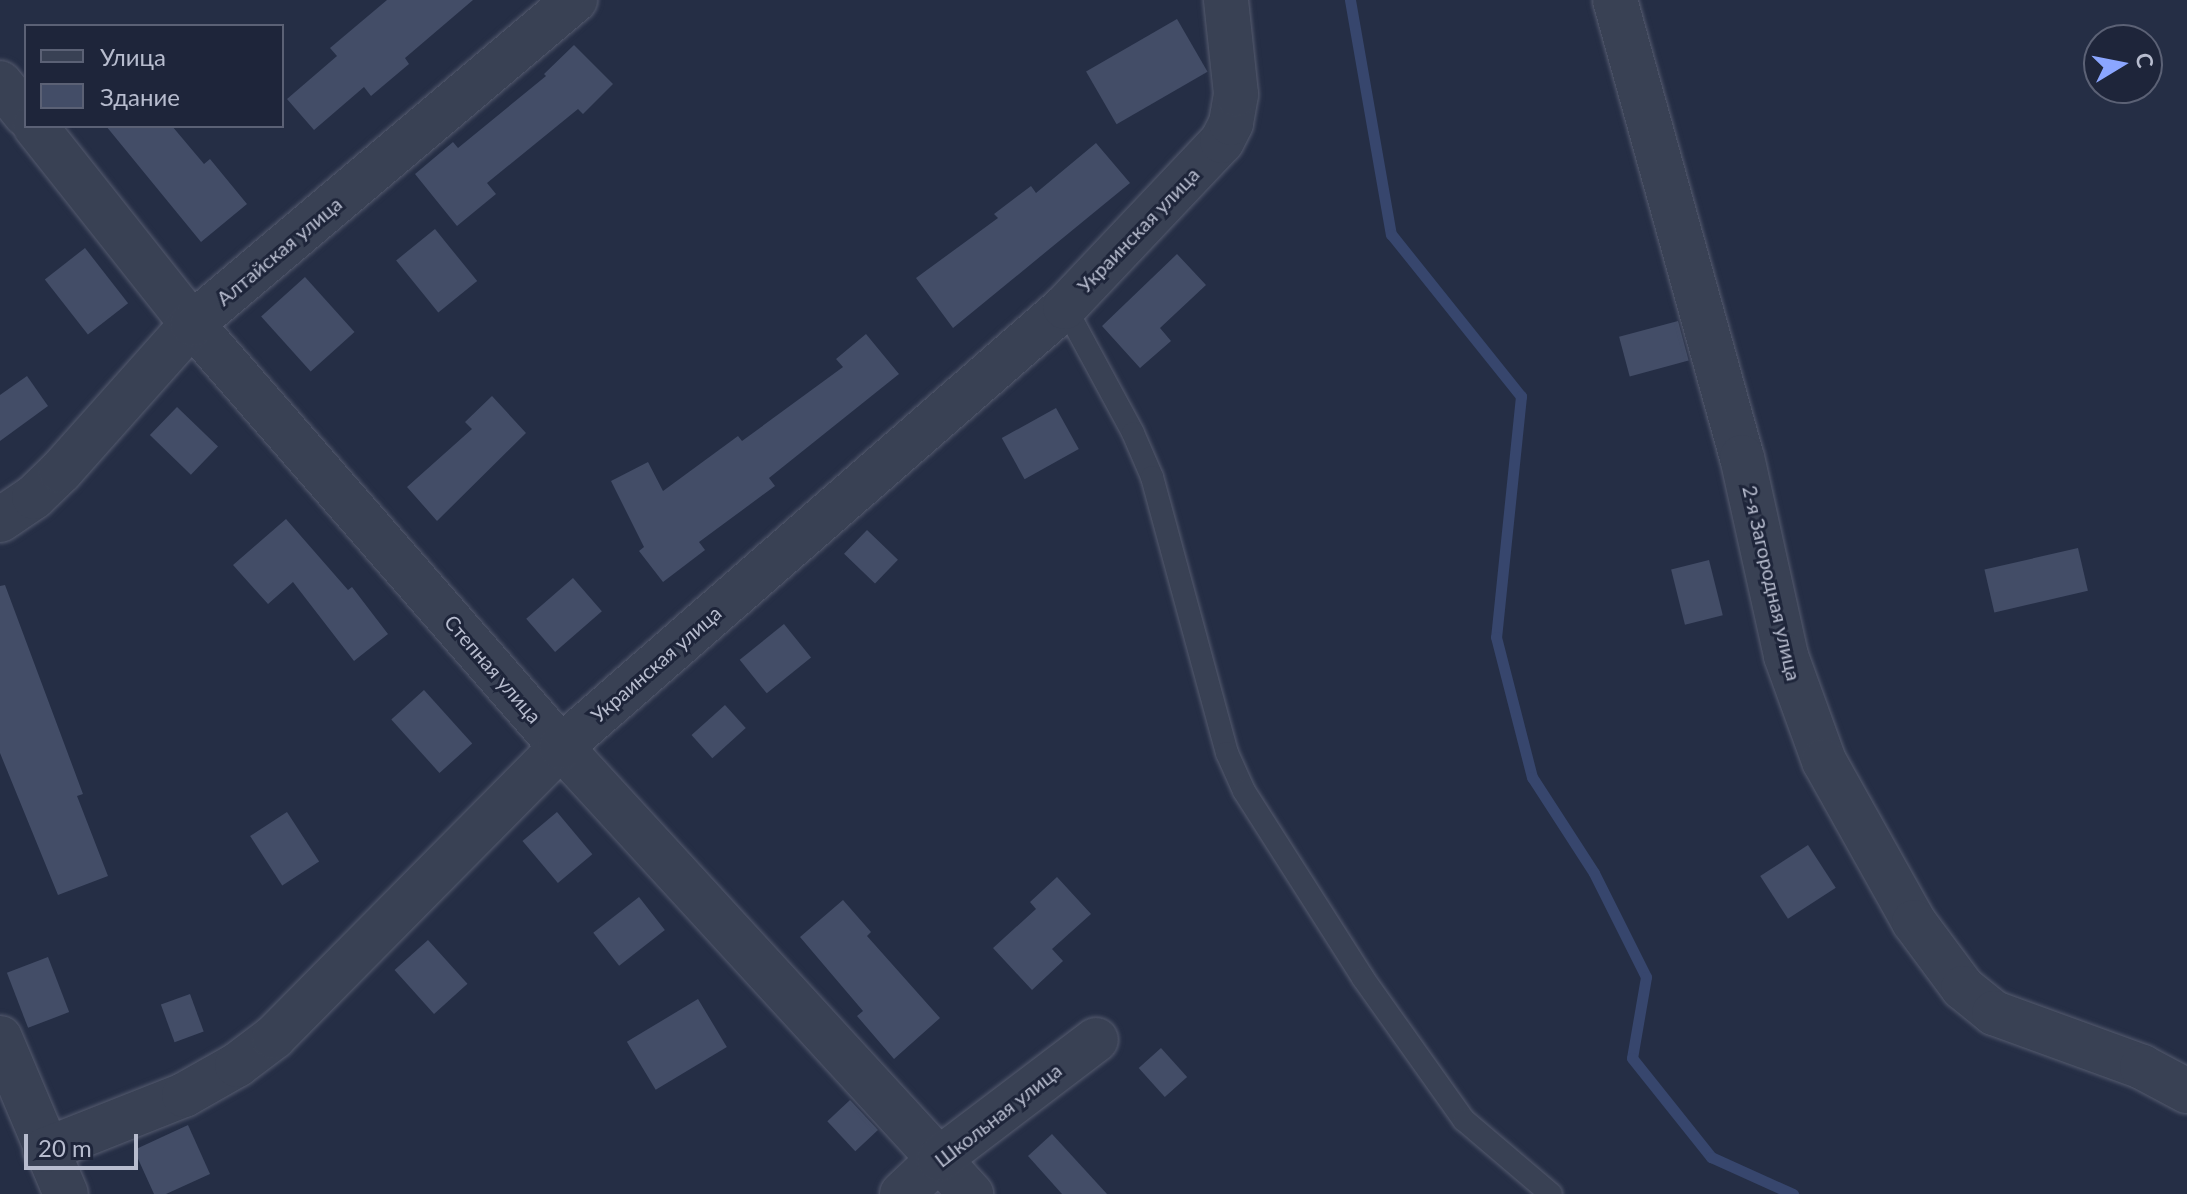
<!DOCTYPE html>
<meta charset="utf-8">
<style>
body{margin:0}
#map{position:relative;width:2187px;height:1194px;overflow:hidden;background:#252e45;font-family:Lato,sans-serif}
div>[style]{position:absolute}
[style*='--x']{left:calc(var(--x)*1px);top:calc(var(--y)*1px);width:calc(var(--w)*1px);rotate:calc(var(--a)*1deg)}
.stream>*{height:11px;margin:-5.5px;padding:0 5.5px;transform-origin:5.5px;border-radius:5.5px;background:#37466d}
.building>*{inset:0;background:#434d67;transform-origin:0 0}
.roads{filter:drop-shadow(0 0 2px #555b6f) drop-shadow(0 0 2px #555b6f)}
.lane>*{height:22px;margin:-11px;padding:0 11px;transform-origin:11px;border-radius:11px;background:#394154}
.street>*{height:44px;margin:-22px;padding:0 22px;transform-origin:22px;border-radius:22px;background:#394154}
span{translate:-50% -50%;white-space:nowrap;text-align:center;line-height:1.15;-webkit-text-stroke:6px #1e253a;paint-order:stroke}
.street-label{font-size:20px;color:#b7bcce}
.legend{position:absolute;left:24px;top:24px;width:260px;height:104px;box-sizing:border-box;background:#1e253a;border:2px solid #5b6175;margin:0;padding:10px 14px;list-style:none;font-size:24px;color:#b7bcce}
.legend li{display:flex;align-items:center;gap:16px;height:40px}
.legend b{width:40px;border:2px solid #5b6175}
.north{position:absolute;left:2083px;top:24px;width:80px;height:80px;box-sizing:border-box;background:#1e253a;border:2px solid #5b6175;border-radius:50%;rotate:80deg;font-size:22px;font-weight:700;line-height:32px;text-align:center;color:#b7bcce}
.north::after{content:'';display:block;margin:auto;width:28px;height:36px;background:#8ba6ff;clip-path:polygon(50% 0,100% 100%,50% 72%,0 100%)}
.scale{position:absolute;left:24px;top:1134px;width:114px;height:36px;box-sizing:border-box;border:4px solid #b7bcce;border-top:0;padding-left:10px;font-size:24px;line-height:28px;white-space:nowrap;color:#b7bcce;-webkit-text-stroke:6px #1e253a;paint-order:stroke}
</style>
<div id="map">
<div class="stream">
<div style="--x:1350;--y:0;--w:238;--a:80.1"></div>
<div style="--x:1391;--y:234;--w:208;--a:51.3"></div>
<div style="--x:1521;--y:396;--w:242;--a:95.9"></div>
<div style="--x:1496;--y:637;--w:145;--a:75.6"></div>
<div style="--x:1532;--y:777;--w:114;--a:57.1"></div>
<div style="--x:1594;--y:873;--w:116;--a:63.4"></div>
<div style="--x:1646;--y:977;--w:82;--a:99.8"></div>
<div style="--x:1632;--y:1058;--w:127;--a:51.4"></div>
<div style="--x:1711;--y:1157;--w:90;--a:24.3"></div>
</div>
<div class="building">
<div style="clip-path:polygon(387px 0,473px 0,405px 58px,409px 64px,371px 96px,364px 87px,314px 130px,287px 99px,337px 56px,330px 48px)"></div>
<div style="left:1177px;top:19px;width:61px;height:105px;rotate:60deg"></div>
<div style="clip-path:polygon(574px 45px,613px 84px,583px 114px,578px 109px,487px 183px,496px 194px,457px 226px,415px 174px,453px 142px,458px 148px,546px 76px,544px 74px)"></div>
<div style="clip-path:polygon(106px 126px,172px 126px,204px 164px,210px 159px,247px 204px,201px 242px)"></div>
<div style="clip-path:polygon(1096px 143px,1130px 183px,953px 328px,916px 278px,998px 218px,994px 214px,1031px 186px,1036px 193px)"></div>
<div style="left:435px;top:229px;width:67px;height:50px;rotate:51deg"></div>
<div style="left:85px;top:248px;width:70px;height:51px;rotate:52deg"></div>
<div style="clip-path:polygon(1177px 254px,1206px 285px,1160px 328px,1171px 341px,1140px 368px,1102px 326px)"></div>
<div style="left:305px;top:277px;width:74px;height:59px;rotate:48deg"></div>
<div style="left:1678px;top:321px;width:41px;height:61px;rotate:75deg"></div>
<div style="clip-path:polygon(866px 334px,899px 374px,769px 478px,775px 486px,699px 542px,705px 550px,663px 582px,639px 551px,644px 547px,611px 481px,648px 462px,663px 491px,738px 436px,742px 441px,843px 367px,836px 359px)"></div>
<div style="clip-path:polygon(27px 376px,48px 406px,0 441px,0 395px)"></div>
<div style="clip-path:polygon(492px 396px,526px 433px,437px 521px,407px 487px,472px 429px,465px 422px)"></div>
<div style="left:177px;top:407px;width:57px;height:39px;rotate:44deg"></div>
<div style="left:1056px;top:408px;width:47px;height:62px;rotate:61deg"></div>
<div style="clip-path:polygon(286px 519px,348px 590px,352px 587px,388px 634px,354px 661px,293px 582px,268px 604px,233px 565px)"></div>
<div style="left:867px;top:530px;width:43px;height:33px;rotate:44deg"></div>
<div style="left:2078px;top:548px;width:44px;height:96px;rotate:77deg"></div>
<div style="left:1709px;top:560px;width:57px;height:39px;rotate:76deg"></div>
<div style="left:573px;top:578px;width:44px;height:62px;rotate:49deg"></div>
<div style="clip-path:polygon(5px 585px,83px 794px,77px 796px,108px 876px,58px 895px,0 753px,0 586px)"></div>
<div style="left:784px;top:624px;width:43px;height:57px;rotate:51deg"></div>
<div style="left:424px;top:690px;width:72px;height:44px;rotate:48deg"></div>
<div style="left:725px;top:705px;width:31px;height:45px;rotate:48deg"></div>
<div style="left:287px;top:812px;width:59px;height:44px;rotate:57deg"></div>
<div style="left:557px;top:812px;width:55px;height:45px;rotate:50deg"></div>
<div style="left:1808px;top:845px;width:51px;height:57px;rotate:57deg"></div>
<div style="clip-path:polygon(1057px 877px,1091px 914px,1052px 949px,1063px 961px,1032px 990px,993px 948px,1036px 909px,1030px 902px)"></div>
<div style="left:639px;top:897px;width:42px;height:58px;rotate:52deg"></div>
<div style="clip-path:polygon(843px 900px,871px 932px,867px 936px,940px 1018px,894px 1059px,857px 1016px,863px 1011px,800px 937px)"></div>
<div style="left:428px;top:940px;width:59px;height:45px;rotate:48deg"></div>
<div style="left:48px;top:957px;width:59px;height:44px;rotate:69deg"></div>
<div style="left:190px;top:994px;width:40px;height:31px;rotate:70deg"></div>
<div style="left:698px;top:999px;width:56px;height:83px;rotate:59deg"></div>
<div style="left:1161px;top:1048px;width:39px;height:30px;rotate:48deg"></div>
<div style="left:850px;top:1100px;width:41px;height:31px;rotate:47deg"></div>
<div style="clip-path:polygon(188px 1125px,210px 1174px,166px 1194px,154px 1194px,134px 1150px)"></div>
<div style="clip-path:polygon(1052px 1134px,1107px 1194px,1062px 1194px,1028px 1156px)"></div>
</div>
<div class="roads">
<div class="lane">
<div style="--x:1065;--y:307;--w:143;--a:61.6"></div>
<div style="--x:1133;--y:433;--w:48;--a:66.6"></div>
<div style="--x:1152;--y:477;--w:286;--a:74.8"></div>
<div style="--x:1227;--y:753;--w:42;--a:65.9"></div>
<div style="--x:1244;--y:791;--w:222;--a:57.5"></div>
<div style="--x:1363;--y:978;--w:174;--a:54.6"></div>
<div style="--x:1464;--y:1120;--w:114;--a:40.4"></div>
</div>
<div class="street">
<div style="--x:1615;--y:0;--w:474;--a:74.5"></div>
<div style="--x:1742;--y:457;--w:204;--a:77.5"></div>
<div style="--x:1786;--y:656;--w:112;--a:70.1"></div>
<div style="--x:1824;--y:761;--w:184;--a:60.8"></div>
<div style="--x:1914;--y:922;--w:82;--a:53.4"></div>
<div style="--x:1963;--y:988;--w:40;--a:39"></div>
<div style="--x:1994;--y:1013;--w:158;--a:20"></div>
<div style="--x:2142;--y:1067;--w:51;--a:28.1"></div>
<div style="--x:0;--y:83;--w:41;--a:50.9"></div>
<div style="--x:35;--y:126;--w:253;--a:51.6"></div>
<div style="--x:192;--y:324;--w:561;--a:48.9"></div>
<div style="--x:561;--y:747;--w:607;--a:47.47"></div>
<div style="--x:0;--y:520;--w:41;--a:-34.1"></div>
<div style="--x:34;--y:497;--w:37;--a:-44"></div>
<div style="--x:61;--y:471;--w:197;--a:-48.3"></div>
<div style="--x:192;--y:324;--w:502;--a:-40.23"></div>
<div style="--x:0;--y:1038;--w:169;--a:67.1"></div>
<div style="--x:45;--y:1150;--w:149;--a:-21.6"></div>
<div style="--x:184;--y:1095;--w:61;--a:-29.5"></div>
<div style="--x:237;--y:1065;--w:46;--a:-37.1"></div>
<div style="--x:274;--y:1037;--w:408;--a:-45.3"></div>
<div style="--x:561;--y:747;--w:669;--a:-41.12"></div>
<div style="--x:1065;--y:307;--w:228;--a:-46.6"></div>
<div style="--x:1222;--y:141;--w:20;--a:-63"></div>
<div style="--x:1231;--y:123;--w:29;--a:-80"></div>
<div style="--x:1236;--y:94;--w:95;--a:-96.1"></div>
<div style="--x:902;--y:1194;--w:51;--a:-43.4"></div>
<div style="--x:939;--y:1159;--w:197;--a:-37.2"></div>
</div>
</div>
<div class="street-label">
<span style="left:1138px;top:230px;rotate:-46deg">Украинская улица</span>
<span style="left:279px;top:251px;rotate:-40deg">Алтайская улица</span>
<span style="left:1772px;top:583px;rotate:77deg">2-я Загородная улица</span>
<span style="left:656px;top:664px;rotate:-41deg">Украинская улица</span>
<span style="left:493px;top:669px;rotate:49deg">Степная улица</span>
<span style="left:998px;top:1115px;rotate:-38deg">Школьная улица</span>
</div>
<ul class="legend">
<li><b style="height:10px;background:#394154"></b>Улица</li>
<li><b style="height:22px;background:#434d67"></b>Здание</li>
</ul>
<div class="north">С</div>
<div class="scale">20 m</div>
</div>
